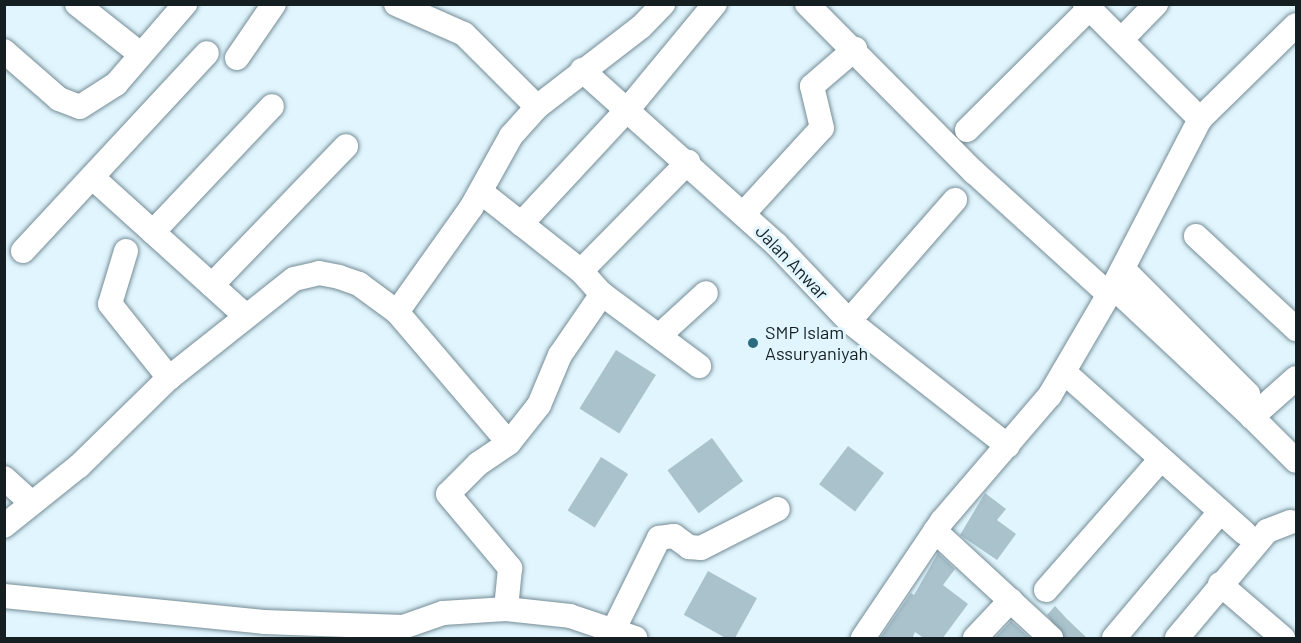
<!DOCTYPE html>
<style>
body{margin:0}
#map{position:relative;width:1301px;height:643px;overflow:hidden;background:#e0f5fd;font-family:Barlow,sans-serif}
div>[style]{position:absolute}
[style*='--x']{left:calc(var(--x)*1px);top:calc(var(--y)*1px);width:calc(var(--w)*1px);rotate:calc(var(--a)*1deg)}
.building>*{inset:0;background:#a9c2cc;transform-origin:0 0}
.roads{filter:drop-shadow(0 0 2px #758c96) drop-shadow(0 0 2px #758c96)}
.minor>*{height:24px;margin:-12px;padding:0 12px;transform-origin:12px;border-radius:12px;background:#fff}
.dots>*{width:16px;height:16px;translate:-50% -50%;box-sizing:border-box;border:3px solid #e0f5fd;border-radius:50%}
span{translate:-50% -50%;white-space:nowrap;text-align:center;line-height:1.15;-webkit-text-stroke:6px #e0f5fd;paint-order:stroke}
.street-label{font-size:18px;color:#151f22}
.poi-label{font-size:18px;color:#151f22}
.left{translate:0 -50%;text-align:left}
.frame{position:absolute;inset:0;border:6px solid #151f22;pointer-events:none}
</style>
<div id="map">
<div class="building">
<div style="left:616px;top:350px;width:47px;height:69px;rotate:32deg"></div>
<div style="left:712px;top:438px;width:53px;height:55px;rotate:54deg"></div>
<div style="left:848px;top:446px;width:45px;height:48px;rotate:37deg"></div>
<div style="left:601px;top:457px;width:32px;height:63px;rotate:32deg"></div>
<div style="clip-path:polygon(985px 493px,1006px 509px,997px 520px,1016px 534px,997px 560px,960px 535px)"></div>
<div style="clip-path:polygon(938px 553px,955px 569px,943px 585px,968px 604px,942px 639px,925px 639px,915px 632px,912px 639px,880px 638px,911px 593px,914px 595px)"></div>
<div style="left:708px;top:571px;width:56px;height:50px;rotate:29deg"></div>
<div style="clip-path:polygon(1055px 606px,1067px 619px,1088px 639px,1065px 639px,1047px 615px)"></div>
<div style="clip-path:polygon(1011px 621px,1031px 639px,994px 639px)"></div>
</div>
<div class="roads">
<div class="minor">
<div style="--x:77;--y:4;--w:73;--a:38.3"></div>
<div style="--x:396;--y:4;--w:74;--a:23.8"></div>
<div style="--x:464;--y:34;--w:103;--a:45"></div>
<div style="--x:807;--y:4;--w:237;--a:45.2"></div>
<div style="--x:974;--y:172;--w:183;--a:42.3"></div>
<div style="--x:1085;--y:4;--w:163;--a:45"></div>
<div style="--x:1122;--y:39;--w:49;--a:-45.8"></div>
<div style="--x:4;--y:51;--w:73;--a:41.1"></div>
<div style="--x:59;--y:99;--w:22;--a:21"></div>
<div style="--x:80;--y:107;--w:43;--a:-32.6"></div>
<div style="--x:116;--y:84;--w:106;--a:-49.2"></div>
<div style="--x:237;--y:58;--w:65;--a:-55.6"></div>
<div style="--x:582;--y:70;--w:261;--a:41.9"></div>
<div style="--x:776;--y:244;--w:106;--a:46.5"></div>
<div style="--x:849;--y:321;--w:202;--a:38.2"></div>
<div style="--x:967;--y:130;--w:172;--a:-44.8"></div>
<div style="--x:92;--y:177;--w:207;--a:42.1"></div>
<div style="--x:481;--y:192;--w:127;--a:38.3"></div>
<div style="--x:581;--y:271;--w:31;--a:48"></div>
<div style="--x:602;--y:294;--w:74;--a:124.5"></div>
<div style="--x:560;--y:355;--w:54;--a:112.8"></div>
<div style="--x:539;--y:405;--w:48;--a:128.3"></div>
<div style="--x:744;--y:213;--w:115;--a:-47.5"></div>
<div style="--x:822;--y:128;--w:43;--a:-103.4"></div>
<div style="--x:812;--y:86;--w:57;--a:-40.7"></div>
<div style="--x:521;--y:224;--w:157;--a:-47.1"></div>
<div style="--x:628;--y:109;--w:136;--a:-50.4"></div>
<div style="--x:153;--y:232;--w:173;--a:-46.6"></div>
<div style="--x:1196;--y:236;--w:137;--a:42.9"></div>
<div style="--x:23;--y:251;--w:270;--a:-47.1"></div>
<div style="--x:126;--y:251;--w:55;--a:106.8"></div>
<div style="--x:110;--y:304;--w:95;--a:51.4"></div>
<div style="--x:581;--y:271;--w:153;--a:-45.5"></div>
<div style="--x:212;--y:285;--w:193;--a:-46"></div>
<div style="--x:1113;--y:287;--w:190;--a:43.1"></div>
<div style="--x:1252;--y:417;--w:23;--a:-100"></div>
<div style="--x:1248;--y:394;--w:177;--a:-135"></div>
<div style="--x:602;--y:294;--w:121;--a:36.6"></div>
<div style="--x:397;--y:312;--w:172;--a:49.5"></div>
<div style="--x:509;--y:443;--w:37;--a:146"></div>
<div style="--x:478;--y:464;--w:42;--a:135"></div>
<div style="--x:448;--y:494;--w:97;--a:50"></div>
<div style="--x:510;--y:568;--w:41;--a:95.6"></div>
<div style="--x:849;--y:321;--w:161;--a:-48.8"></div>
<div style="--x:660;--y:335;--w:62;--a:-42.4"></div>
<div style="--x:1064;--y:372;--w:242;--a:41.7"></div>
<div style="--x:1296;--y:378;--w:59;--a:138.4"></div>
<div style="--x:1252;--y:417;--w:62;--a:45"></div>
<div style="--x:4;--y:478;--w:36;--a:42"></div>
<div style="--x:4;--y:526;--w:96;--a:-38.7"></div>
<div style="--x:79;--y:466;--w:126;--a:-44.4"></div>
<div style="--x:169;--y:378;--w:159;--a:-38.4"></div>
<div style="--x:294;--y:279;--w:26;--a:-13"></div>
<div style="--x:319;--y:273;--w:20;--a:11"></div>
<div style="--x:339;--y:277;--w:21;--a:19"></div>
<div style="--x:359;--y:284;--w:47;--a:36.4"></div>
<div style="--x:397;--y:312;--w:128;--a:-54.6"></div>
<div style="--x:471;--y:208;--w:82;--a:-60.9"></div>
<div style="--x:511;--y:136;--w:39;--a:-48"></div>
<div style="--x:537;--y:107;--w:131;--a:-37.6"></div>
<div style="--x:641;--y:27;--w:32;--a:-46"></div>
<div style="--x:935;--y:531;--w:158;--a:42.7"></div>
<div style="--x:1220;--y:584;--w:83;--a:40.6"></div>
<div style="--x:1046;--y:590;--w:174;--a:-48.7"></div>
<div style="--x:4;--y:596;--w:261;--a:5.7"></div>
<div style="--x:264;--y:622;--w:139;--a:2.1"></div>
<div style="--x:403;--y:627;--w:42;--a:-19.3"></div>
<div style="--x:443;--y:613;--w:63;--a:-3.6"></div>
<div style="--x:506;--y:609;--w:64;--a:6.2"></div>
<div style="--x:570;--y:616;--w:69;--a:18.7"></div>
<div style="--x:613;--y:631;--w:104;--a:-63.7"></div>
<div style="--x:659;--y:538;--w:15;--a:-8"></div>
<div style="--x:674;--y:536;--w:19;--a:36"></div>
<div style="--x:689;--y:547;--w:12;--a:5"></div>
<div style="--x:701;--y:548;--w:86;--a:-26.9"></div>
<div style="--x:863;--y:638;--w:141;--a:-56"></div>
<div style="--x:942;--y:521;--w:166;--a:-49.4"></div>
<div style="--x:1050;--y:395;--w:125;--a:-59.7"></div>
<div style="--x:1113;--y:287;--w:189;--a:-62.6"></div>
<div style="--x:1200;--y:119;--w:134;--a:-44.4"></div>
<div style="--x:975;--y:638;--w:52;--a:-46.5"></div>
<div style="--x:1114;--y:638;--w:165;--a:-49.9"></div>
<div style="--x:1177;--y:638;--w:140;--a:-49.9"></div>
<div style="--x:1267;--y:531;--w:25;--a:-21"></div>
</div>
</div>
<div class="dots">
<div style="left:753px;top:343px;background:#2c6a80"></div>
</div>
<div class="street-label">
<span style="left:792px;top:262px;rotate:46deg">Jalan Anwar</span>
</div>
<div class="poi-label">
<span class="left" style="left:765px;top:343px">SMP Islam<br>Assuryaniyah</span>
</div>
<div class="frame"></div>
</div>
